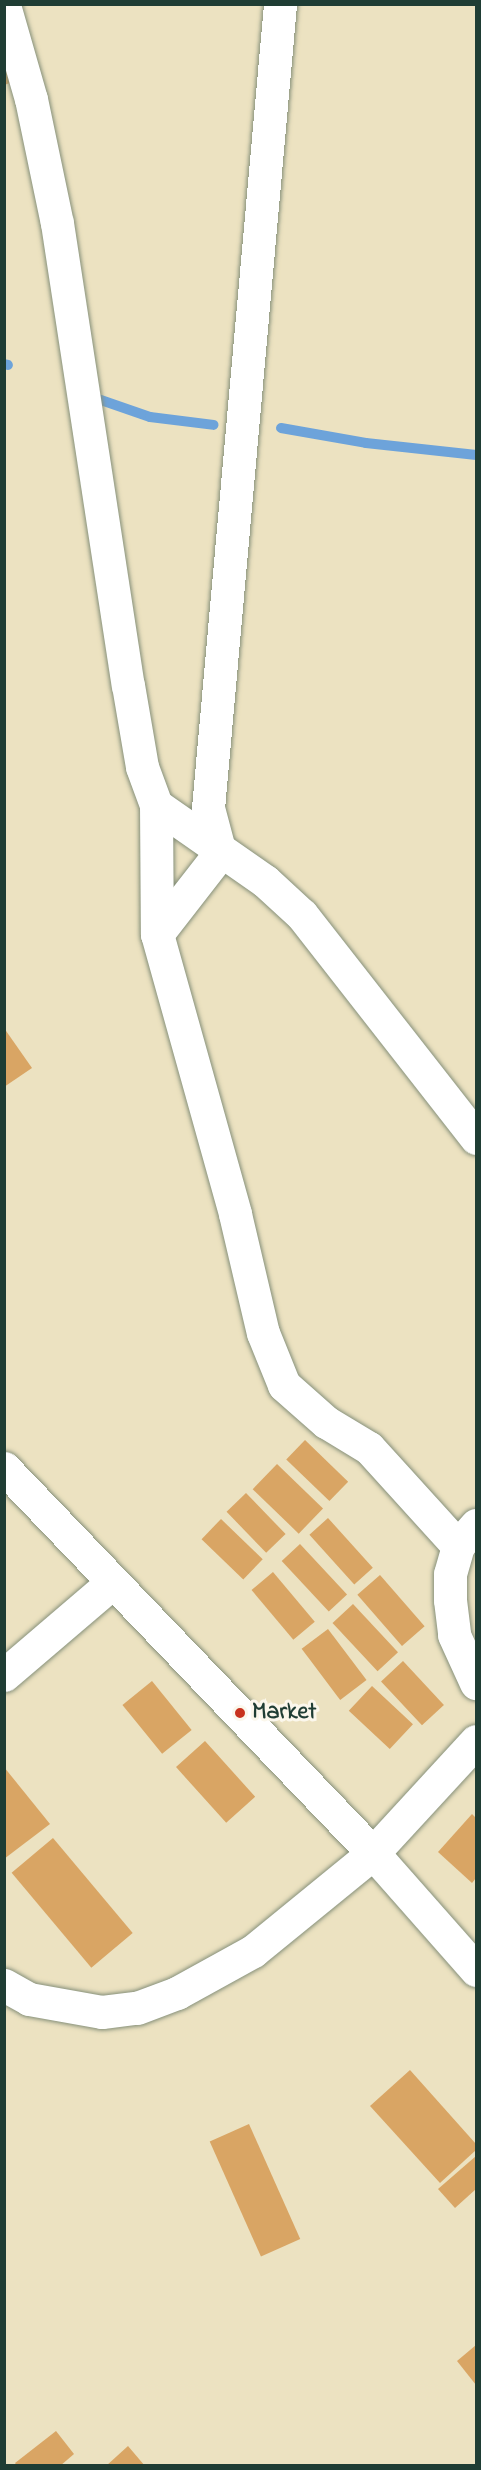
<!DOCTYPE html>
<style>
body{margin:0}
#map{position:relative;width:481px;height:2470px;overflow:hidden;background:#ece2c1;font-family:"Indie Flower",sans-serif}
div>[style]{position:absolute}
[style*='--x']{left:calc(var(--x)*1px);top:calc(var(--y)*1px);width:calc(var(--w)*1px);rotate:calc(var(--a)*1deg)}
.stream>*{height:10px;margin:-5px;padding:0 5px;transform-origin:5px;border-radius:5px;background:#6da3da}
.building>*{inset:0;background:#d9a564;transform-origin:0 0}
.roads{filter:drop-shadow(0 0 2px #86907a) drop-shadow(0 0 2px #86907a)}
.minor>*{height:33px;margin:-16.5px;padding:0 16.5px;transform-origin:16.5px;border-radius:16.5px;background:#fff}
.tertiary>*{height:33px;margin:-16.5px;padding:0 16.5px;transform-origin:16.5px;border-radius:16.5px;background:#fff}
.dots>*{width:16px;height:16px;translate:-50% -50%;box-sizing:border-box;border:3px solid #fbf7ec;border-radius:50%}
span{translate:-50% -50%;white-space:nowrap;text-align:center;line-height:1.15;-webkit-text-stroke:6px #fbf7ec;paint-order:stroke}
.poi-label{font-size:24px;color:#1f3d34;font-weight:700}
.left{translate:0 -50%;text-align:left}
.frame{position:absolute;inset:0;border:6px solid #1f3d34;pointer-events:none}
</style>
<div id="map">
<div class="stream">
<div style="--x:4;--y:364;--w:4;--a:14"></div>
<div style="--x:98;--y:399;--w:55;--a:19.1"></div>
<div style="--x:150;--y:417;--w:64;--a:7.1"></div>
<div style="--x:281;--y:428;--w:86;--a:10"></div>
<div style="--x:366;--y:443;--w:111;--a:6.2"></div>
</div>
<div class="building">
<div style="clip-path:polygon(4px 63px,13px 82px,4px 85px)"></div>
<div style="clip-path:polygon(4px 1028px,32px 1068px,4px 1087px)"></div>
<div style="left:305px;top:1440px;width:60px;height:27px;rotate:44deg"></div>
<div style="left:277px;top:1464px;width:64px;height:35px;rotate:44deg"></div>
<div style="left:246px;top:1493px;width:57px;height:27px;rotate:46deg"></div>
<div style="left:328px;top:1518px;width:67px;height:25px;rotate:48deg"></div>
<div style="left:221px;top:1519px;width:58px;height:28px;rotate:44deg"></div>
<div style="left:300px;top:1544px;width:69px;height:25px;rotate:47deg"></div>
<div style="left:273px;top:1572px;width:65px;height:28px;rotate:50deg"></div>
<div style="left:380px;top:1575px;width:68px;height:30px;rotate:49deg"></div>
<div style="left:353px;top:1604px;width:66px;height:28px;rotate:47deg"></div>
<div style="left:328px;top:1629px;width:64px;height:33px;rotate:53deg"></div>
<div style="left:403px;top:1661px;width:60px;height:30px;rotate:47deg"></div>
<div style="left:152px;top:1681px;width:63px;height:38px;rotate:51deg"></div>
<div style="left:372px;top:1686px;width:56px;height:34px;rotate:43deg"></div>
<div style="left:205px;top:1741px;width:75px;height:39px;rotate:48deg"></div>
<div style="clip-path:polygon(4px 1767px,50px 1824px,4px 1859px)"></div>
<div style="clip-path:polygon(472px 1814px,476px 1818px,476px 1878px,472px 1883px,438px 1852px)"></div>
<div style="left:53px;top:1838px;width:124px;height:54px;rotate:50deg"></div>
<div style="clip-path:polygon(410px 2070px,476px 2144px,476px 2150px,440px 2183px,370px 2106px)"></div>
<div style="left:249px;top:2124px;width:126px;height:43px;rotate:66deg"></div>
<div style="clip-path:polygon(476px 2156px,476px 2189px,455px 2208px,438px 2189px)"></div>
<div style="clip-path:polygon(476px 2345px,476px 2385px,457px 2361px)"></div>
<div style="clip-path:polygon(56px 2431px,74px 2454px,60px 2466px,17px 2466px,15px 2463px)"></div>
<div style="clip-path:polygon(128px 2446px,145px 2466px,106px 2466px)"></div>
</div>
<div class="roads">
<div class="minor">
<div style="--x:156;--y:805;--w:129;--a:89.6"></div>
<div style="--x:157;--y:934;--w:291;--a:74.4"></div>
<div style="--x:235;--y:1214;--w:122;--a:76.8"></div>
<div style="--x:263;--y:1333;--w:56;--a:68"></div>
<div style="--x:284;--y:1385;--w:56;--a:41.4"></div>
<div style="--x:326;--y:1422;--w:50;--a:31.2"></div>
<div style="--x:369;--y:1448;--w:132;--a:47.8"></div>
<div style="--x:157;--y:934;--w:103;--a:-52.1"></div>
<div style="--x:220;--y:853;--w:47;--a:-104.9"></div>
<div style="--x:208;--y:808;--w:807;--a:-84.88"></div>
<div style="--x:476;--y:1525;--w:28;--a:131"></div>
<div style="--x:458;--y:1546;--w:29;--a:106"></div>
<div style="--x:450;--y:1574;--w:26;--a:90"></div>
<div style="--x:450;--y:1600;--w:35;--a:83"></div>
<div style="--x:454;--y:1635;--w:53;--a:65.4"></div>
<div style="--x:4;--y:1675;--w:143;--a:-40.5"></div>
<div style="--x:4;--y:1985;--w:29;--a:29"></div>
<div style="--x:29;--y:1999;--w:74;--a:10.1"></div>
<div style="--x:102;--y:2012;--w:35;--a:-7"></div>
<div style="--x:137;--y:2008;--w:43;--a:-20.6"></div>
<div style="--x:177;--y:1993;--w:87;--a:-28.9"></div>
<div style="--x:253;--y:1951;--w:155;--a:-39.2"></div>
<div style="--x:373;--y:1853;--w:152;--a:-47.4"></div>
</div>
<div class="tertiary">
<div style="--x:4;--y:5;--w:98;--a:74"></div>
<div style="--x:31;--y:99;--w:127;--a:78.2"></div>
<div style="--x:57;--y:223;--w:467;--a:81.3"></div>
<div style="--x:128;--y:685;--w:83;--a:80.3"></div>
<div style="--x:142;--y:767;--w:40;--a:69.8"></div>
<div style="--x:156;--y:805;--w:133;--a:34.9"></div>
<div style="--x:265;--y:881;--w:50;--a:42.6"></div>
<div style="--x:302;--y:915;--w:283;--a:52"></div>
<div style="--x:4;--y:1468;--w:533;--a:46.22"></div>
<div style="--x:373;--y:1853;--w:156;--a:48.6"></div>
</div>
</div>
<div class="dots">
<div style="left:240px;top:1713px;background:#c8321e"></div>
</div>
<div class="poi-label">
<span class="left" style="left:252px;top:1713px">Market</span>
</div>
<div class="frame"></div>
</div>
